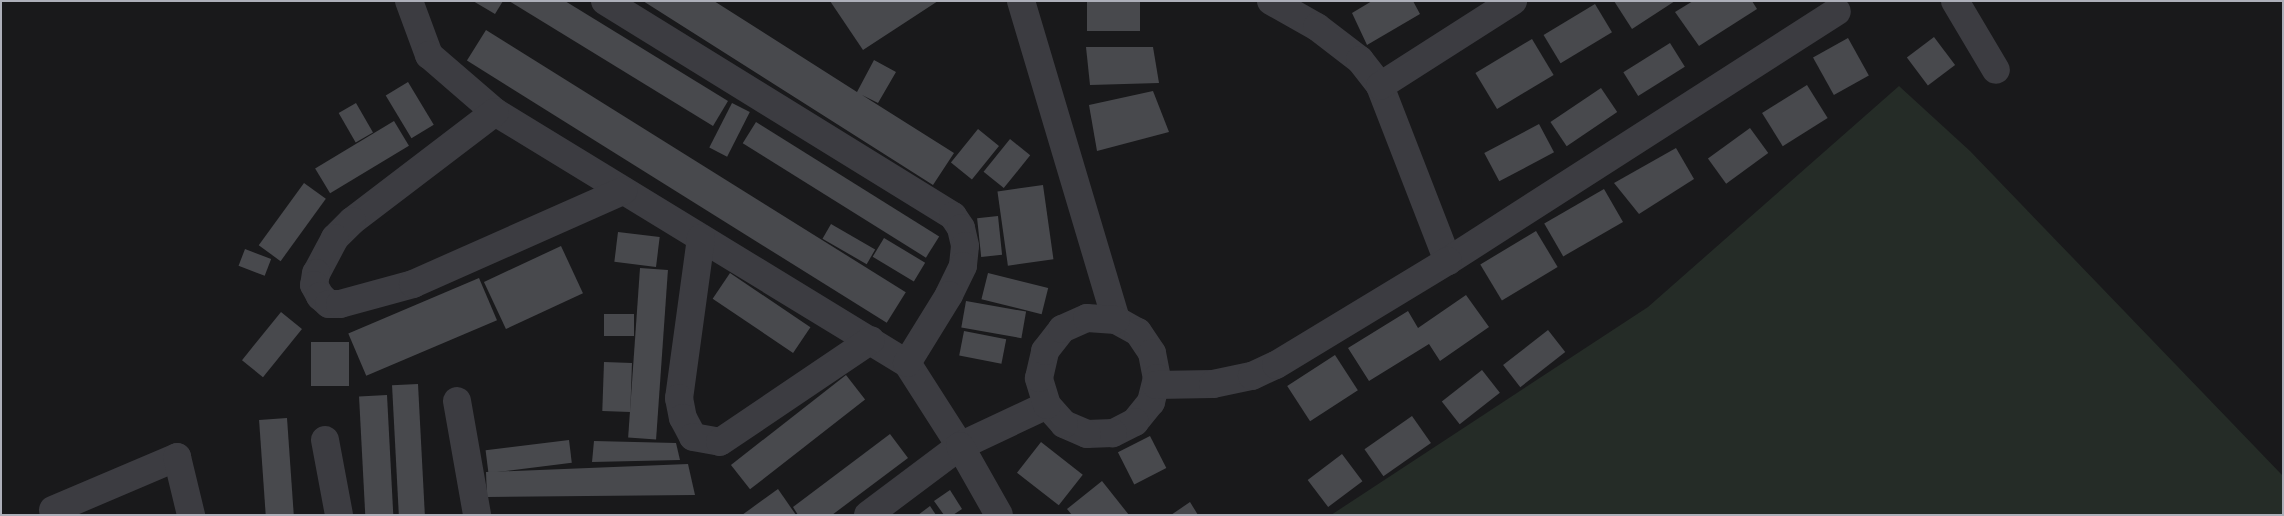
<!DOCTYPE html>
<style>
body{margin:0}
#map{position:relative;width:2284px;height:516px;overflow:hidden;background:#19191b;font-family:Cabin,sans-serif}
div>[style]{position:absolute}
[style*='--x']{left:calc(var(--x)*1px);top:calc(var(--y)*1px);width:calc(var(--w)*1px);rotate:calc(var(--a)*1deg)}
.green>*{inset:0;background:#252c27}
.building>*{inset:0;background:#48494d;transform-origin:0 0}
.minor>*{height:28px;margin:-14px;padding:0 14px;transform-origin:14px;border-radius:14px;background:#3c3c41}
span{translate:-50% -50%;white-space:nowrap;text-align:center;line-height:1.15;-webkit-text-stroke:4px #141416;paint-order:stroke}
.frame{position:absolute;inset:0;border:2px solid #adafb9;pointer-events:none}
</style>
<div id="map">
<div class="green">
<div style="clip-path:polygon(1899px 86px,1970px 151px,2283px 476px,2283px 515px,1331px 515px,1648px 307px)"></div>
</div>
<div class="building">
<div style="clip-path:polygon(473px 1px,503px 1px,495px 14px)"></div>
<div style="clip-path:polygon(509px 1px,565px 1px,728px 101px,713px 126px)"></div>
<div style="clip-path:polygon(643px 1px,714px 1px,857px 92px,874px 60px,896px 72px,878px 103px,862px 95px,954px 153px,933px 185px)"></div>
<div style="clip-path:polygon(830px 1px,938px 1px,863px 50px)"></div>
<div style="left:1087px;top:1px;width:53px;height:30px"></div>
<div style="clip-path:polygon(1372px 1px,1413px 1px,1420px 14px,1367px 45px,1352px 13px)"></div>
<div style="clip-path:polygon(1614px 1px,1675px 1px,1632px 29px)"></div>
<div style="clip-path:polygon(1693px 1px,1752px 1px,1757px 9px,1699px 46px,1675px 12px)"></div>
<div style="left:1595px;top:4px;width:33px;height:60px;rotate:59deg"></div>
<div style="left:486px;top:30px;width:495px;height:36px;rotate:32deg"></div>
<div style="left:1934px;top:37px;width:35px;height:34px;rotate:53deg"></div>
<div style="left:1848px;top:38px;width:43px;height:40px;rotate:61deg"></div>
<div style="left:1532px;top:39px;width:42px;height:66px;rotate:59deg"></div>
<div style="left:1670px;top:43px;width:28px;height:55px;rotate:58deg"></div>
<div style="clip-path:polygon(1086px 47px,1153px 47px,1159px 83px,1090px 85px)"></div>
<div style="left:408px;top:82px;width:50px;height:26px;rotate:59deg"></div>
<div style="left:1807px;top:85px;width:39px;height:53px;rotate:58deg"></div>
<div style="left:1601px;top:88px;width:29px;height:61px;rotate:56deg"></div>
<div style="clip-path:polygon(1153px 91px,1169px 132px,1097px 151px,1089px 105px)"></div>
<div style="left:356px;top:103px;width:34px;height:20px;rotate:60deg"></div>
<div style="left:732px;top:103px;width:20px;height:50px;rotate:27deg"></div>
<div style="left:394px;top:121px;width:29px;height:92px;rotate:59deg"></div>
<div style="left:756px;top:122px;width:216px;height:25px;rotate:32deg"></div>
<div style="left:1539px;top:124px;width:32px;height:62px;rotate:62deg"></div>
<div style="left:1750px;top:128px;width:31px;height:52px;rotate:54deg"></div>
<div style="left:978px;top:129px;width:27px;height:43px;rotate:39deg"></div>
<div style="left:1010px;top:139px;width:26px;height:42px;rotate:39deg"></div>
<div style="clip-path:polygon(1676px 148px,1694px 179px,1639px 214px,1614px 183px)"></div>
<div style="left:304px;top:183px;width:27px;height:77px;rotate:36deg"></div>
<div style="left:1043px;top:185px;width:75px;height:46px;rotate:82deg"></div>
<div style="left:1604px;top:189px;width:38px;height:69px;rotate:60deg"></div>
<div style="left:998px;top:216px;width:39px;height:21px;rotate:84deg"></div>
<div style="left:831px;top:224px;width:51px;height:17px;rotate:30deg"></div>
<div style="left:1536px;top:231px;width:42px;height:65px;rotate:59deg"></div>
<div style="left:618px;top:232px;width:42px;height:30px;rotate:7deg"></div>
<div style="left:884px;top:238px;width:48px;height:22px;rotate:31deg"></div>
<div style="left:561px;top:246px;width:52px;height:85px;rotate:65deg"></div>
<div style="left:245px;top:249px;width:28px;height:18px;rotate:21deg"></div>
<div style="left:640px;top:268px;width:28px;height:170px;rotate:4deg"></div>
<div style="left:730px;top:273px;width:97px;height:31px;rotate:34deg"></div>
<div style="left:988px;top:273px;width:62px;height:27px;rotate:14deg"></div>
<div style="left:479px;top:278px;width:46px;height:142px;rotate:67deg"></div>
<div style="clip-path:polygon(1466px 295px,1489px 327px,1440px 361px,1429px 344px,1369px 381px,1348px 348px,1408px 311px,1418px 328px)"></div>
<div style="left:966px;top:301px;width:61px;height:27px;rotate:10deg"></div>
<div style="left:281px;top:312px;width:27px;height:62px;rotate:39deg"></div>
<div style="left:604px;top:314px;width:30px;height:22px"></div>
<div style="left:1548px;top:330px;width:28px;height:57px;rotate:52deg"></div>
<div style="left:964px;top:331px;width:43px;height:25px;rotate:11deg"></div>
<div style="left:311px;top:342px;width:38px;height:44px"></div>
<div style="left:1335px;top:355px;width:42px;height:57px;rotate:57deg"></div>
<div style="left:604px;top:362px;width:28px;height:49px;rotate:2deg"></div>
<div style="left:1482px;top:370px;width:29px;height:51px;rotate:52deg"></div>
<div style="left:846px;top:375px;width:31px;height:146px;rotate:52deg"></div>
<div style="left:418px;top:384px;width:131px;height:26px;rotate:87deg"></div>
<div style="left:387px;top:395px;width:120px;height:28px;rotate:87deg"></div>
<div style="left:1412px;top:416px;width:33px;height:58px;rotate:55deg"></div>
<div style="left:287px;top:418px;width:97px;height:28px;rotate:86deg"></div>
<div style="clip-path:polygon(890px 434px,908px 458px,832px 515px,798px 515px,793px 507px)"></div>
<div style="left:1150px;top:436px;width:36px;height:36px;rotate:63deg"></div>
<div style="left:569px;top:440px;width:23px;height:84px;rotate:83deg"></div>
<div style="clip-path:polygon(594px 441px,676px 443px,680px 460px,592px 462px)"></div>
<div style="left:1041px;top:442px;width:53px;height:39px;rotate:38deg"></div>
<div style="left:1342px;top:454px;width:34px;height:43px;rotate:53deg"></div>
<div style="clip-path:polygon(688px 464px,695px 495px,487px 497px,486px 472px)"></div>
<div style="clip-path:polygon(1102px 481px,1129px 515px,1072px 515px,1067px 509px)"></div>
<div style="clip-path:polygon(778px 489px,796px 515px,742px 515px)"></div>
<div style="clip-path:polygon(950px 490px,962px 509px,953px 515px,944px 515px,934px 501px)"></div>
<div style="clip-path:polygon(1190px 502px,1198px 515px,1171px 515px)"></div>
<div style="clip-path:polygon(930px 506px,936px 515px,918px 515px)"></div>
</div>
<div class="minor">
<div style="--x:409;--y:1;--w:58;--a:69.7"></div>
<div style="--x:429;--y:55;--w:87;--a:40.8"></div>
<div style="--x:495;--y:112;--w:482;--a:31.4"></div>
<div style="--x:907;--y:363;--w:98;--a:57.4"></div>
<div style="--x:960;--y:446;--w:96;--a:-25.2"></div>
<div style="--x:605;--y:1;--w:409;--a:31.7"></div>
<div style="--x:953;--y:216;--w:14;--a:56"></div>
<div style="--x:961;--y:228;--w:18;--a:77"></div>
<div style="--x:965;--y:246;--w:20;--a:96"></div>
<div style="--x:963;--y:266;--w:32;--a:116"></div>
<div style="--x:949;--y:295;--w:80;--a:121.7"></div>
<div style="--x:1021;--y:1;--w:333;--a:73.4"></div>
<div style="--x:1116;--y:320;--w:25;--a:29"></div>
<div style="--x:1138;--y:332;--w:25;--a:56"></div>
<div style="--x:1152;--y:353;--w:25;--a:79"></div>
<div style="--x:1157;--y:378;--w:25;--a:104"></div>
<div style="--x:1151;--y:402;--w:26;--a:129"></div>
<div style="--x:1135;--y:422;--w:25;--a:153"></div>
<div style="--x:1113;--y:433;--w:26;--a:178"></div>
<div style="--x:1087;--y:434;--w:25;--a:-157"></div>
<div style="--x:1064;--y:424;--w:25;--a:-132"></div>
<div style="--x:1047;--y:405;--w:28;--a:-107"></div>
<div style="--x:1039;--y:378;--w:28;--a:-77"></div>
<div style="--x:1045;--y:351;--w:28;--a:-52"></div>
<div style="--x:1062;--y:329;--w:27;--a:-24"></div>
<div style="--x:1087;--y:318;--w:29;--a:4"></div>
<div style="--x:1271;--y:1;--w:53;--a:29.5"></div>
<div style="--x:1317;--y:27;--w:54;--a:37.5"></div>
<div style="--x:1360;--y:60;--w:33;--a:52"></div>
<div style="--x:1380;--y:86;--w:188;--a:68.8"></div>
<div style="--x:1448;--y:261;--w:462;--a:-32.7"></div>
<div style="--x:1955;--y:1;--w:80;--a:59.3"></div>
<div style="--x:1380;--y:86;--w:158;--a:-32.6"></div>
<div style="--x:495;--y:112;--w:180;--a:142.7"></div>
<div style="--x:352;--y:221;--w:24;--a:135"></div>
<div style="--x:335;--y:238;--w:40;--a:118"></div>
<div style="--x:316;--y:273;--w:12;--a:99"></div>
<div style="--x:314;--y:285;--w:13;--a:61"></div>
<div style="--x:320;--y:296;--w:12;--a:42"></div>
<div style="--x:329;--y:304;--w:11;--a:0"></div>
<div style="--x:340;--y:304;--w:76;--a:-15.3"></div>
<div style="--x:413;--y:284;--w:230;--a:-23.9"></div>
<div style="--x:701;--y:238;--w:162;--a:97.8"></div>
<div style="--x:679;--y:398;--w:20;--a:79"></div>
<div style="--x:683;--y:418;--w:21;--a:62"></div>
<div style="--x:693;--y:437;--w:27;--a:10"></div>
<div style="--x:720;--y:442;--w:182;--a:-34"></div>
<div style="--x:1156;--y:385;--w:57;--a:-1"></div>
<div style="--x:1213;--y:384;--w:40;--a:-12"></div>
<div style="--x:1252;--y:376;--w:26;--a:-25"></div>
<div style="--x:1276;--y:365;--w:201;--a:-31.2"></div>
<div style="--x:457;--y:401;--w:116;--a:80"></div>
<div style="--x:325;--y:440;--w:76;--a:79.4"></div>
<div style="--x:53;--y:510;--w:135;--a:-23.1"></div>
<div style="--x:177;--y:457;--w:60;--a:76.4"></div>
<div style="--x:868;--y:515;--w:115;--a:-36.9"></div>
<div style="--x:960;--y:446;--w:79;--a:60.5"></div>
</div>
<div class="frame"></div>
</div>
